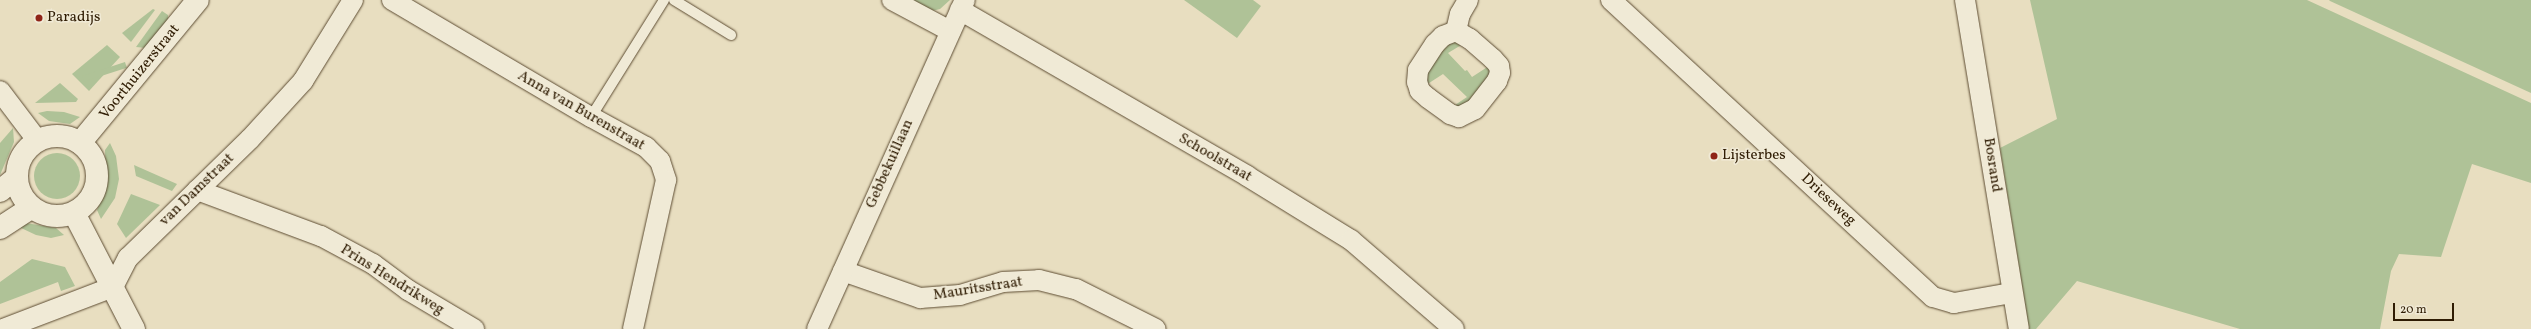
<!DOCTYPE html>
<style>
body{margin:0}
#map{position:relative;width:2531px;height:329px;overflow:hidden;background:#e8dec0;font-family:Vollkorn,serif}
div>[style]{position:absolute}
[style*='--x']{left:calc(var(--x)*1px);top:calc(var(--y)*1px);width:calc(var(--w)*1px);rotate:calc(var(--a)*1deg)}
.green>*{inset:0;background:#afc297;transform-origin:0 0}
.round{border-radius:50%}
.roads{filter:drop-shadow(0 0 1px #5d4c32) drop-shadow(0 0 1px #5d4c32)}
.service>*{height:10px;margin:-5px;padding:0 5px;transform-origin:5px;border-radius:5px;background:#f0ead6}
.minor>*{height:20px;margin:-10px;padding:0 10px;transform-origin:10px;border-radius:10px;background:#f0ead6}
.secondary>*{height:22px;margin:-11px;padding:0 11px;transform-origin:11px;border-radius:11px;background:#f0ead6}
.secondary>.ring{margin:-11px;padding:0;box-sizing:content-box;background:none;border:22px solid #f0ead6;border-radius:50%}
.dots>*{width:11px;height:11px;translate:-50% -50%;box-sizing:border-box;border:2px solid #f0ead6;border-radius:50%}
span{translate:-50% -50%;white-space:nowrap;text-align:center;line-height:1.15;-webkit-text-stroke:3px #f0ead6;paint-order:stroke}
.poi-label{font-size:15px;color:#2f1c03}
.left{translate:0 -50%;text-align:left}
.street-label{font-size:15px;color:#2f1c03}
.scale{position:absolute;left:2393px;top:303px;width:61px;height:18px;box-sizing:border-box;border:2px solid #2f1c03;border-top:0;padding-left:5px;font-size:12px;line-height:14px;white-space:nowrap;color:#2f1c03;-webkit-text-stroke:3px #f0ead6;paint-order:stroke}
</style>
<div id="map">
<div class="green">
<div style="clip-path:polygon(910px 0,950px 0,940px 9px,932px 11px)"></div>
<div style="clip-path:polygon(1184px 0,1253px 0,1261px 6px,1237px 38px)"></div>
<div style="clip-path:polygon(2030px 0,2307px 0,2531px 103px,2531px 183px,2472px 164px,2441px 257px,2399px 254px,2391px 271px,2380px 329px,2240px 329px,2077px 281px,2036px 329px,2029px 329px,2000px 148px,2057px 119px)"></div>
<div style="clip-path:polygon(2329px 0,2531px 0,2531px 93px,2330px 1px)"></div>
<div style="clip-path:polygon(153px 9px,155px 10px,131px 42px,122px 33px)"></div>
<div style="clip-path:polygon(162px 11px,168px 15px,168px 20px,146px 48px,136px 47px)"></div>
<div style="clip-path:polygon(1452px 40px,1463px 44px,1448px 53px,1465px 71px,1467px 70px,1472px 77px,1489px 66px,1491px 74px,1465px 106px,1452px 107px,1467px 97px,1443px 74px,1426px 85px,1425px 72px)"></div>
<div style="clip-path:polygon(107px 45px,120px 57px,89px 91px,72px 74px)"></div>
<div style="left:125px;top:62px;width:6px;height:45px;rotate:72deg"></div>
<div style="clip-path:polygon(60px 83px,78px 99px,76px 102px,35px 103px)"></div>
<div style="clip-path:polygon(47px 111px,64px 112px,80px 117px,70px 124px,49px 121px,38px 113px)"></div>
<div style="clip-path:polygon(13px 128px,14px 142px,0 175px,0 143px)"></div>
<div style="clip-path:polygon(110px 143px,116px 156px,119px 179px,115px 198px,101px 219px,97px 210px,106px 186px,105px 150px)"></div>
<div class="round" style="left:34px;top:153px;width:46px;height:46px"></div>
<div style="clip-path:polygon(134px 165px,177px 184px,172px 191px,136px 176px)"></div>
<div style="clip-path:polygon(131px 194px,160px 205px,126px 238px,117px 224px)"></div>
<div style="clip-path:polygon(26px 223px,56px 228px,64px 235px,51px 238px,36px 235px,19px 227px)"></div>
<div style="clip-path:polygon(32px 259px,65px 267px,75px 286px,61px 291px,58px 282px,0 304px,0 282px)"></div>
</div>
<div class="roads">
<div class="service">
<div style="--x:674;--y:0;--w:67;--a:31.6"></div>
<div style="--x:591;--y:117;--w:138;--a:-58"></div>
</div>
<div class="minor">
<div style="--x:392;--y:0;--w:231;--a:30.5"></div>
<div style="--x:591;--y:117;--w:63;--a:28.6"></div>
<div style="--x:646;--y:147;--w:20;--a:45"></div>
<div style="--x:660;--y:161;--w:20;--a:72"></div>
<div style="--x:666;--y:180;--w:153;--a:102.5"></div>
<div style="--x:892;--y:0;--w:66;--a:28.1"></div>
<div style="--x:1611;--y:0;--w:438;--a:42.7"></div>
<div style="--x:1933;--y:297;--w:22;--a:16"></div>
<div style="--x:1954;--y:303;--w:59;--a:-9.8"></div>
<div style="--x:1965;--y:0;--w:333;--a:80.7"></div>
<div style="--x:960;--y:10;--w:332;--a:30"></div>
<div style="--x:1247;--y:176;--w:122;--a:31.6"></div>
<div style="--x:1351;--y:240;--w:136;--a:40.8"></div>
<div style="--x:1456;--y:31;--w:16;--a:30"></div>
<div style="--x:1470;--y:39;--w:30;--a:41"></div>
<div style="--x:1493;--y:59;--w:9;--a:49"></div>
<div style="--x:1499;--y:66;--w:7;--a:82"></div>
<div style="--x:1500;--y:73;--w:9;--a:111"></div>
<div style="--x:1497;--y:81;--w:36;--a:128"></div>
<div style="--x:1475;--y:109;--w:18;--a:153"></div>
<div style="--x:1459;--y:117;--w:9;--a:-162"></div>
<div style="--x:1450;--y:114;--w:27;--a:-144"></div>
<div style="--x:1428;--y:98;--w:11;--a:-139"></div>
<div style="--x:1420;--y:91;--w:9;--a:-108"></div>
<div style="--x:1417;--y:82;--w:12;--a:-85"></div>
<div style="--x:1418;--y:70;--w:31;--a:-57"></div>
<div style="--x:1435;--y:44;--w:11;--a:-45"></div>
<div style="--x:1443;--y:36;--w:14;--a:-21"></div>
<div style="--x:1456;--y:31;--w:17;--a:-77"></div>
<div style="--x:1460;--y:14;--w:16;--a:-60"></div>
<div style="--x:0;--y:91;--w:61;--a:52.9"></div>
<div style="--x:197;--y:190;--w:132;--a:20.4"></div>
<div style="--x:321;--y:236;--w:59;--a:28.3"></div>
<div style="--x:373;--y:264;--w:44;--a:36.6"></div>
<div style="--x:408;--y:290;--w:77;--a:30.6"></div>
<div style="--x:843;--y:271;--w:82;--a:19.3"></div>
<div style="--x:920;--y:298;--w:40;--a:-4.3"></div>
<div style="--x:960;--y:295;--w:45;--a:-16.8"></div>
<div style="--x:1003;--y:282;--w:36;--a:-3"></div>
<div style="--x:1039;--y:280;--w:38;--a:14"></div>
<div style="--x:1076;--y:289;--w:89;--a:26.6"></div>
<div style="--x:3;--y:329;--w:118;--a:-20.9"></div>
<div style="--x:113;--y:287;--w:33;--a:-63"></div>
<div style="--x:128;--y:258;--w:170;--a:-44.3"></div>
<div style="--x:250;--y:139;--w:79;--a:-47.6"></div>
<div style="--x:303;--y:81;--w:95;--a:-58.3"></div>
<div style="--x:817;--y:329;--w:361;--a:-65.8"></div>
</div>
<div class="secondary">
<div class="ring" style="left:17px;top:136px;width:58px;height:58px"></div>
<div style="--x:80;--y:143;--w:185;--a:-50.5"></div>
<div style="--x:0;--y:191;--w:21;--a:-39"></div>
<div style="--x:74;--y:213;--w:131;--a:62.7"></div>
<div style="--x:0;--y:228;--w:37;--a:-33"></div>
</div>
</div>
<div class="dots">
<div style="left:39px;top:18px;background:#8f2418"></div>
<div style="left:1714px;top:156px;background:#8f2418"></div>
</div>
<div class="poi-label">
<span class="left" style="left:47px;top:18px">Paradijs</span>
<span class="left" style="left:1722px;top:156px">Lijsterbes</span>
</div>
<div class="street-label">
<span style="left:140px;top:72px;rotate:-51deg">Voorthuizerstraat</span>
<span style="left:581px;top:111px;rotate:30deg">Anna van Burenstraat</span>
<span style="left:1215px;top:158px;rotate:30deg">Schoolstraat</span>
<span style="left:890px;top:164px;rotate:-66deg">Gebbekuillaan</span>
<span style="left:1992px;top:165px;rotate:81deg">Bosrand</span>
<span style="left:197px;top:190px;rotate:-44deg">van Damstraat</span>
<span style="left:1828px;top:200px;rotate:43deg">Drieseweg</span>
<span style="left:392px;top:280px;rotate:32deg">Prins Hendrikweg</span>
<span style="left:978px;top:289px;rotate:-9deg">Mauritsstraat</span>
</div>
<div class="scale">20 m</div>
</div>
